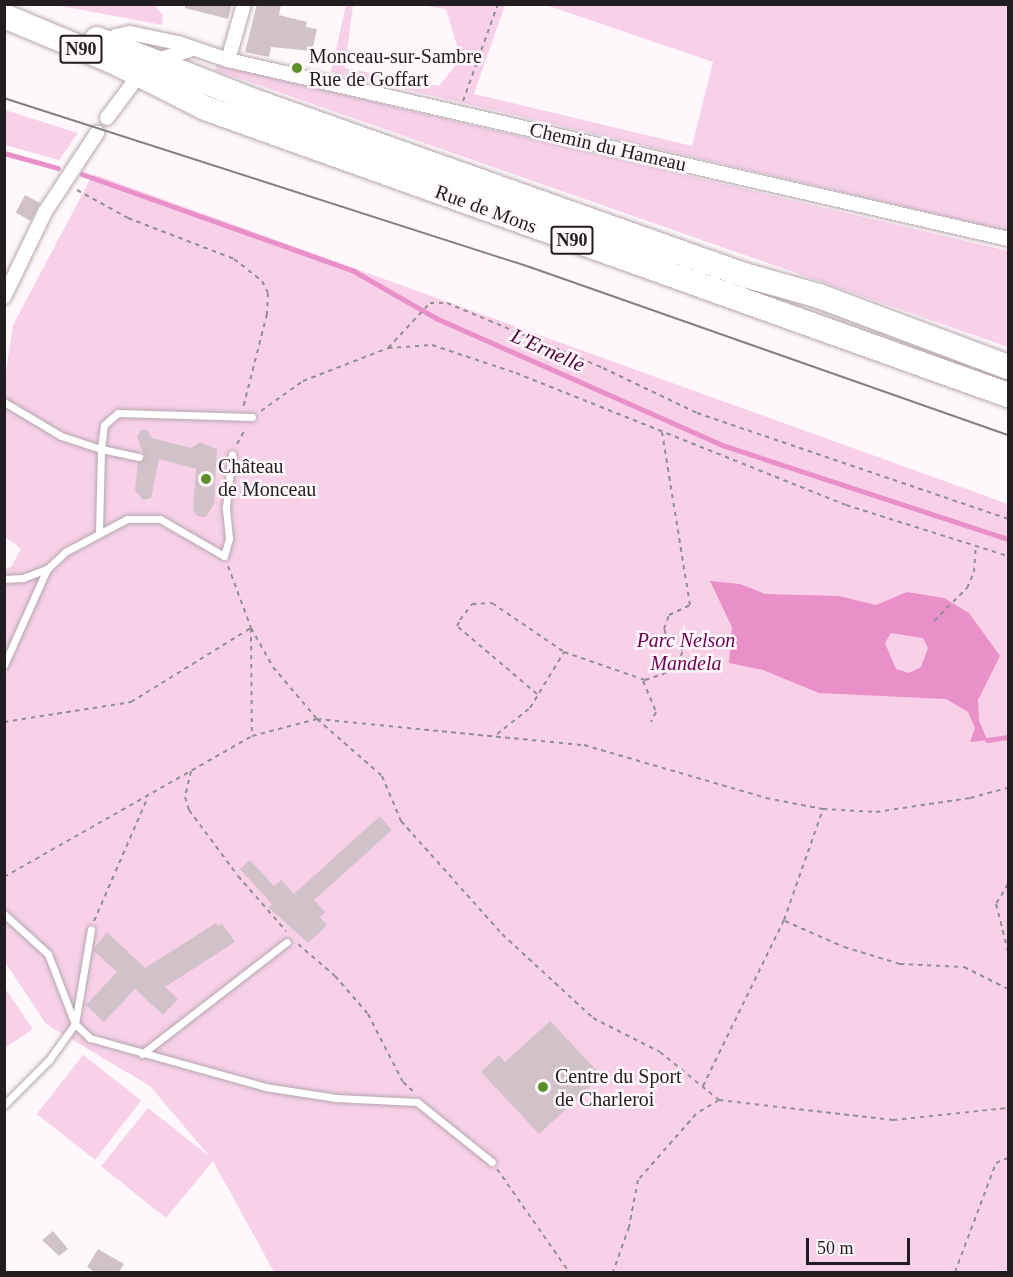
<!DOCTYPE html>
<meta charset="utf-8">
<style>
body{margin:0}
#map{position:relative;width:1013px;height:1277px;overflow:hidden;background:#fef8fc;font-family:"Times New Roman",serif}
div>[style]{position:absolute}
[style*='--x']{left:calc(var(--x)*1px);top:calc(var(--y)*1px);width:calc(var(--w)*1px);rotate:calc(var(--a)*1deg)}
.green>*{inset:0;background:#f8d1e8;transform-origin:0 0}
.water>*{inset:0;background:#e990c8}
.stream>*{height:4.5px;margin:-2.25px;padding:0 2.25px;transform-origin:2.25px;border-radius:2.25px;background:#e990c8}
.building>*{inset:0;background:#d1c2ca;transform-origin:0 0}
.path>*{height:2px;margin-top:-1px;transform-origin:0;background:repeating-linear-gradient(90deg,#938e91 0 4.5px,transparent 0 9px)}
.roads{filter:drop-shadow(0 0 2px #b5a7af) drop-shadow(0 0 2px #b5a7af)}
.lane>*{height:7px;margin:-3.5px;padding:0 3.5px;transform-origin:3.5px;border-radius:3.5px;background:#fff}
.street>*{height:14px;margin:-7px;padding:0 7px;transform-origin:7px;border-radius:7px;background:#fff}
.highway>*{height:24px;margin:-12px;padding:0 12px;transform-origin:12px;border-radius:12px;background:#fff}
.tram>*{height:1.5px;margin:-0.75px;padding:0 0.75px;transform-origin:0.75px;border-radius:0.75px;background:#847f82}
.dots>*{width:16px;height:16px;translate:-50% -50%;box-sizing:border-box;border:3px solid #fef8fc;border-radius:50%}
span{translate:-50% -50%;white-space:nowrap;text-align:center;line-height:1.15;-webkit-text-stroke:5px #fef8fc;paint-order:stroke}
.shield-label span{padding:2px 4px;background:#fef8fc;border:2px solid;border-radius:4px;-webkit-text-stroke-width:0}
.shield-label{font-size:18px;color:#221d20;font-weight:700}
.poi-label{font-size:20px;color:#221d20}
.left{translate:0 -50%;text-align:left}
.street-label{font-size:20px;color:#221d20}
.park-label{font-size:20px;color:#6e0053;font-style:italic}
.water-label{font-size:21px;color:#4f003a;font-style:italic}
.frame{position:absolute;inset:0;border:6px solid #221d20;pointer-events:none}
.scale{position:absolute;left:806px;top:1238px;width:104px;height:27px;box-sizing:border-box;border:3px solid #221d20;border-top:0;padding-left:8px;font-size:18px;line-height:21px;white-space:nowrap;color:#221d20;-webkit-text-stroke:4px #fef8fc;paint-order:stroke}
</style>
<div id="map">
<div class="green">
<div style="clip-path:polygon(56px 5px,154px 5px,163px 15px,162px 25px)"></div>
<div style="clip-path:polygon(346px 5px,353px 5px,345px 68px,439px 86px,461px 59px,446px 9px,420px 5px,505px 5px,474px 94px,692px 146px,713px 62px,546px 5px,1008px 5px,1008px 231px,331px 72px)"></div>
<div style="clip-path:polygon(217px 65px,1008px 251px,1008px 347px,215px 70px)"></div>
<div style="clip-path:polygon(4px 110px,5px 110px,78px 133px,59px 160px,5px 145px)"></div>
<div style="clip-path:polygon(93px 174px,1008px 504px,1008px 1272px,274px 1272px,213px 1161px,166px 1218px,101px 1166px,148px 1108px,210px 1157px,150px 1086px,46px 1024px,5px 962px,4px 568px,11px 567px,21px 549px,5px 537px,5px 379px,13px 325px)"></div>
<div style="clip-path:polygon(4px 987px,33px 1029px,5px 1048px,4px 1048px)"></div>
<div style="left:83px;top:1055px;width:74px;height:75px;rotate:38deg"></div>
</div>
<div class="water">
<div style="clip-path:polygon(evenodd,710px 581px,740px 584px,765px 594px,839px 596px,876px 605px,907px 592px,944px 598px,969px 613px,1000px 656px,978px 700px,979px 720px,987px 740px,970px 742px,975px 728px,968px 712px,946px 699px,819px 693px,763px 670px,729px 663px,732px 627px,710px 581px,891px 633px,923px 638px,928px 648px,921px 667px,909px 673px,896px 669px,885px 643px,891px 633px)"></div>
</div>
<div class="stream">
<div style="--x:4;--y:153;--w:56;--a:15.5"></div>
<div style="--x:82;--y:174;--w:289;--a:19.6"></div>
<div style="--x:354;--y:271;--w:95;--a:29.8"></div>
<div style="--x:436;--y:318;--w:313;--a:23.9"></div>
<div style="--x:722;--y:445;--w:301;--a:18.2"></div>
<div style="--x:987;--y:740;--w:21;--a:-8"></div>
</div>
<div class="building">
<div style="clip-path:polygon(185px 4px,232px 4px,228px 19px,185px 8px)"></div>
<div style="clip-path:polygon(257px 4px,281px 4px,279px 15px,307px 22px,306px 27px,317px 29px,312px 51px,271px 47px,269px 57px,245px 52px)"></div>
<div style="left:25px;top:195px;width:17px;height:20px;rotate:28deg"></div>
<div style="clip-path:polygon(141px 430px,147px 430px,152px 438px,191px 448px,200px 442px,217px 449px,214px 504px,206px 517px,197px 516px,193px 509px,196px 469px,159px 459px,151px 498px,143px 500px,135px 490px,138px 462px,145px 458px,137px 437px)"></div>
<div style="clip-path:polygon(380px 816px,392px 830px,314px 900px,325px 912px,320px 917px,327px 925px,308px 943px,268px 907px,272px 904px,240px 869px,250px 860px,274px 886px,281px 880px,294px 894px)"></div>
<div style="clip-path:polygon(216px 923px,218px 926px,222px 924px,235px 942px,165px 987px,178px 999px,163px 1015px,135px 989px,104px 1022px,86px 1005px,117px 972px,93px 950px,107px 932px,145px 968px)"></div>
<div style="clip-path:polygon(550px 1021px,602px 1076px,539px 1134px,481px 1072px,499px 1055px,505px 1062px)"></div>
<div style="clip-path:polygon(53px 1231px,68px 1249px,59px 1256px,42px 1240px)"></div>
<div style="clip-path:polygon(98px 1249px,124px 1264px,119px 1272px,95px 1272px,87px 1267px)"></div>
</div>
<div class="path">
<div style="--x:463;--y:101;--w:103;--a:-70.2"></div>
<div style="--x:77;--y:190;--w:58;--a:28.8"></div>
<div style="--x:128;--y:218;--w:114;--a:21.1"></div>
<div style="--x:234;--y:259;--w:36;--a:38"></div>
<div style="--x:262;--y:281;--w:13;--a:63"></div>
<div style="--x:268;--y:293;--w:21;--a:93"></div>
<div style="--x:267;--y:314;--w:97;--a:104.3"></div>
<div style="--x:388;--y:348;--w:62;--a:-47"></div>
<div style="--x:430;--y:303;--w:17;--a:0"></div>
<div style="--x:447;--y:303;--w:169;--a:22.6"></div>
<div style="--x:603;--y:368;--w:104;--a:25.6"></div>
<div style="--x:697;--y:413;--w:329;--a:18.8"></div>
<div style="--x:261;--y:411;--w:52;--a:-35.5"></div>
<div style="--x:303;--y:381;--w:91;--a:-21.2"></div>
<div style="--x:388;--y:348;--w:44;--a:-3.9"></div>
<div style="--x:432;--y:345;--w:89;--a:18.4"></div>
<div style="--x:516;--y:373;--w:355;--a:21.8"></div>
<div style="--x:846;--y:505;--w:170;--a:17.5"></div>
<div style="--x:237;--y:444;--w:18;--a:-61"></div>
<div style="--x:228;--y:566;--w:66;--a:69.6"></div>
<div style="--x:251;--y:628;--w:108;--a:89.5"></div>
<div style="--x:934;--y:621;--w:47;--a:-45"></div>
<div style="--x:967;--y:588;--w:17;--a:-66"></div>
<div style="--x:974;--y:572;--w:26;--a:-86"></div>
<div style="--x:643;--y:681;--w:34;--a:67"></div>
<div style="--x:656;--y:712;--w:11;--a:117"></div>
<div style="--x:537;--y:694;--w:105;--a:-139.6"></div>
<div style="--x:457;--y:626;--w:7;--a:-63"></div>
<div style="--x:460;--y:620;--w:20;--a:-53"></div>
<div style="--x:472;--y:604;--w:20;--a:-3"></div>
<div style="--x:492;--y:603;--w:87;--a:34.2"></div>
<div style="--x:4;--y:722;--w:129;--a:-8.9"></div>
<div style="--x:131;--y:702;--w:141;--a:-31.7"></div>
<div style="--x:251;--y:628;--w:45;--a:60.6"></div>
<div style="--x:273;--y:667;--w:68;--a:49.8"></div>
<div style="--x:317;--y:719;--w:86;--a:41.2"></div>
<div style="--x:382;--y:776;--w:49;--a:67.1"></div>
<div style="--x:401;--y:821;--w:152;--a:48.2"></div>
<div style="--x:502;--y:934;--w:124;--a:42.7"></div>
<div style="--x:593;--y:1018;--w:75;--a:26.9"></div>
<div style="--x:660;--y:1052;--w:76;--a:39.1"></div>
<div style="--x:719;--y:1100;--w:27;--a:149"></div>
<div style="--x:696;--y:1114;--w:88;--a:131.3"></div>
<div style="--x:638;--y:1180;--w:48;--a:100.8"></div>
<div style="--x:629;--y:1227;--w:48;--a:109.6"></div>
<div style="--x:497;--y:734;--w:42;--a:-38.2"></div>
<div style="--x:530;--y:708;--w:66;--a:-58.7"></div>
<div style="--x:564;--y:652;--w:86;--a:19.1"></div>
<div style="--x:645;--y:680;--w:20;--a:-18"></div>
<div style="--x:664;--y:674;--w:25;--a:-47"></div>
<div style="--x:681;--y:656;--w:6;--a:-72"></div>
<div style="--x:683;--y:650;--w:16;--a:-150"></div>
<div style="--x:669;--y:642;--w:14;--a:-111"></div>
<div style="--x:664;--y:629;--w:15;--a:-70"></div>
<div style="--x:669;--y:615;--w:23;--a:-25"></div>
<div style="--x:690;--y:605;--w:175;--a:-99.2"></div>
<div style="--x:191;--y:771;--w:27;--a:103"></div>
<div style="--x:185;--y:797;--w:14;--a:73"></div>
<div style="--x:189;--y:810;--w:82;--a:53.4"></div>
<div style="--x:238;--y:876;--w:73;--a:48.9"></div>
<div style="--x:4;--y:877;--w:285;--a:-29.6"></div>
<div style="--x:252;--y:736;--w:67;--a:-14.7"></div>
<div style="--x:317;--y:719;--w:268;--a:5.6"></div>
<div style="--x:584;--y:745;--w:190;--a:16.2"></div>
<div style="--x:766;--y:798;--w:58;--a:10.9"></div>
<div style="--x:823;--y:809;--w:53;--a:3.2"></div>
<div style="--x:876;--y:812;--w:95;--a:-8.5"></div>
<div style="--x:970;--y:798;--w:39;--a:-15"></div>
<div style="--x:1008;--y:884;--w:23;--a:121"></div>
<div style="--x:996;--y:904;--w:49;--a:75.7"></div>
<div style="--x:94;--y:921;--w:135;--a:-66.5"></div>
<div style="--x:785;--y:921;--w:64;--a:23.8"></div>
<div style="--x:844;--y:947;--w:59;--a:16.9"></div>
<div style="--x:900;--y:964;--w:64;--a:2.7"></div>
<div style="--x:964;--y:967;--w:49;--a:26.6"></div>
<div style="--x:298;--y:944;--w:49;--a:40.9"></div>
<div style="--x:335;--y:976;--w:50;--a:49"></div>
<div style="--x:368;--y:1014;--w:76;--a:62.8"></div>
<div style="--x:403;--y:1082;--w:13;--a:42"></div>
<div style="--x:703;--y:1086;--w:185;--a:-64"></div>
<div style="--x:784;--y:920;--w:118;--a:-70.6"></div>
<div style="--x:719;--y:1100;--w:175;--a:6.6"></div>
<div style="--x:893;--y:1120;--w:116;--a:-6"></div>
<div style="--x:497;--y:1169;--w:126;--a:55"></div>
<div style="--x:955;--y:1272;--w:116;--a:-69.4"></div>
<div style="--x:996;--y:1163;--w:13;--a:-23"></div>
</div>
<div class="roads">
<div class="lane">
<div style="--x:4;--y:402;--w:66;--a:30.8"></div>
<div style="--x:61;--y:436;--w:42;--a:18"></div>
<div style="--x:101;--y:449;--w:24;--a:-83"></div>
<div style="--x:104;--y:425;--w:18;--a:-41"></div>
<div style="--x:118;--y:413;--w:134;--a:1.7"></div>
<div style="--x:99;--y:532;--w:83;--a:-88.6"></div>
<div style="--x:101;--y:449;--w:39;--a:12"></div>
<div style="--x:4;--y:579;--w:19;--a:-3"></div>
<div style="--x:23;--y:578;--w:26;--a:-21"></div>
<div style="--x:47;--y:569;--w:25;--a:-43"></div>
<div style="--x:65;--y:552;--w:70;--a:-28"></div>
<div style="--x:127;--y:519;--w:33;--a:0"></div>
<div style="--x:160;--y:519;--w:74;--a:30"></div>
<div style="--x:224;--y:556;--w:19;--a:-74"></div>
<div style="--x:229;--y:538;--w:31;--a:-96"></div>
<div style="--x:226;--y:507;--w:53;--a:-83.5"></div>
<div style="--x:4;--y:665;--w:105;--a:-65.9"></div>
<div style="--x:4;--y:914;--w:59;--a:42.3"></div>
<div style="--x:48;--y:954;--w:75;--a:68.9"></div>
<div style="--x:75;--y:1024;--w:21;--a:43"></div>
<div style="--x:90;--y:1038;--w:182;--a:15.6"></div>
<div style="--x:265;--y:1087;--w:72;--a:8.8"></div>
<div style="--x:336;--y:1098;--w:81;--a:2.8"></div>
<div style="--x:417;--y:1102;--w:96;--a:38.7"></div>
<div style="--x:142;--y:1054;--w:183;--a:-37.7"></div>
<div style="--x:4;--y:1105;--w:64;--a:-45"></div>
<div style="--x:49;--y:1060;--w:44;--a:-54.2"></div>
<div style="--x:75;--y:1024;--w:96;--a:-80.4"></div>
</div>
<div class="street">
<div style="--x:108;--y:43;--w:11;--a:-41"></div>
<div style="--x:116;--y:36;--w:14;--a:-12"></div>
<div style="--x:130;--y:33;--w:49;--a:11.8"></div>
<div style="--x:178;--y:43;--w:53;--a:18.8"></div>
<div style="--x:228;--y:60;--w:800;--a:12.92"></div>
<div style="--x:228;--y:60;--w:58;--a:-74.1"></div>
<div style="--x:107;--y:118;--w:54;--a:-53.3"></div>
<div style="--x:139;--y:75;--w:23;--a:-40"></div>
<div style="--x:157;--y:60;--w:34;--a:-17"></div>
<div style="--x:4;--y:297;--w:94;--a:-64.2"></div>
<div style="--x:45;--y:212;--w:95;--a:-56.6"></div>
</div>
<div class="highway">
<div style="--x:4;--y:16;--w:119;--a:22.7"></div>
<div style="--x:114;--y:62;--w:102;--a:26.8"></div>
<div style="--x:205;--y:108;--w:853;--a:19.67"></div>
<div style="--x:97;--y:39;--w:169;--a:21.5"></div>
<div style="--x:254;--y:101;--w:520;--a:19.55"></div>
<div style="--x:744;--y:275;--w:78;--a:15.6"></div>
<div style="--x:819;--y:296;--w:202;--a:20.6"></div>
</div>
</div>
<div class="tram">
<div style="--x:4;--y:98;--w:552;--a:17.81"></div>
<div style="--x:530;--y:267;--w:507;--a:19.36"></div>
</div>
<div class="dots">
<div style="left:297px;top:68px;background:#5b8e26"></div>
<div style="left:206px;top:479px;background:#5b8e26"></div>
<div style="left:543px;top:1087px;background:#5b8e26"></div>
</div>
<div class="shield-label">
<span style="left:81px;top:49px">N90</span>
<span style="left:572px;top:240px">N90</span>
</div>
<div class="poi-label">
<span class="left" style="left:309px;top:68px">Monceau-sur-Sambre<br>Rue de Goffart</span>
<span class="left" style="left:218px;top:478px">Château<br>de Monceau</span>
<span class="left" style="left:555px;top:1088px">Centre du Sport<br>de Charleroi</span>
</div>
<div class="street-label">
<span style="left:608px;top:147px;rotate:13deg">Chemin du Hameau</span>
<span style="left:486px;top:209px;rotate:20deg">Rue de Mons</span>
</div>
<div class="park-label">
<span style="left:686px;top:652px">Parc Nelson<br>Mandela</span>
</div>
<div class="water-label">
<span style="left:548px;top:350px;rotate:24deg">L'Ernelle</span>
</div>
<div class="frame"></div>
<div class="scale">50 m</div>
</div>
